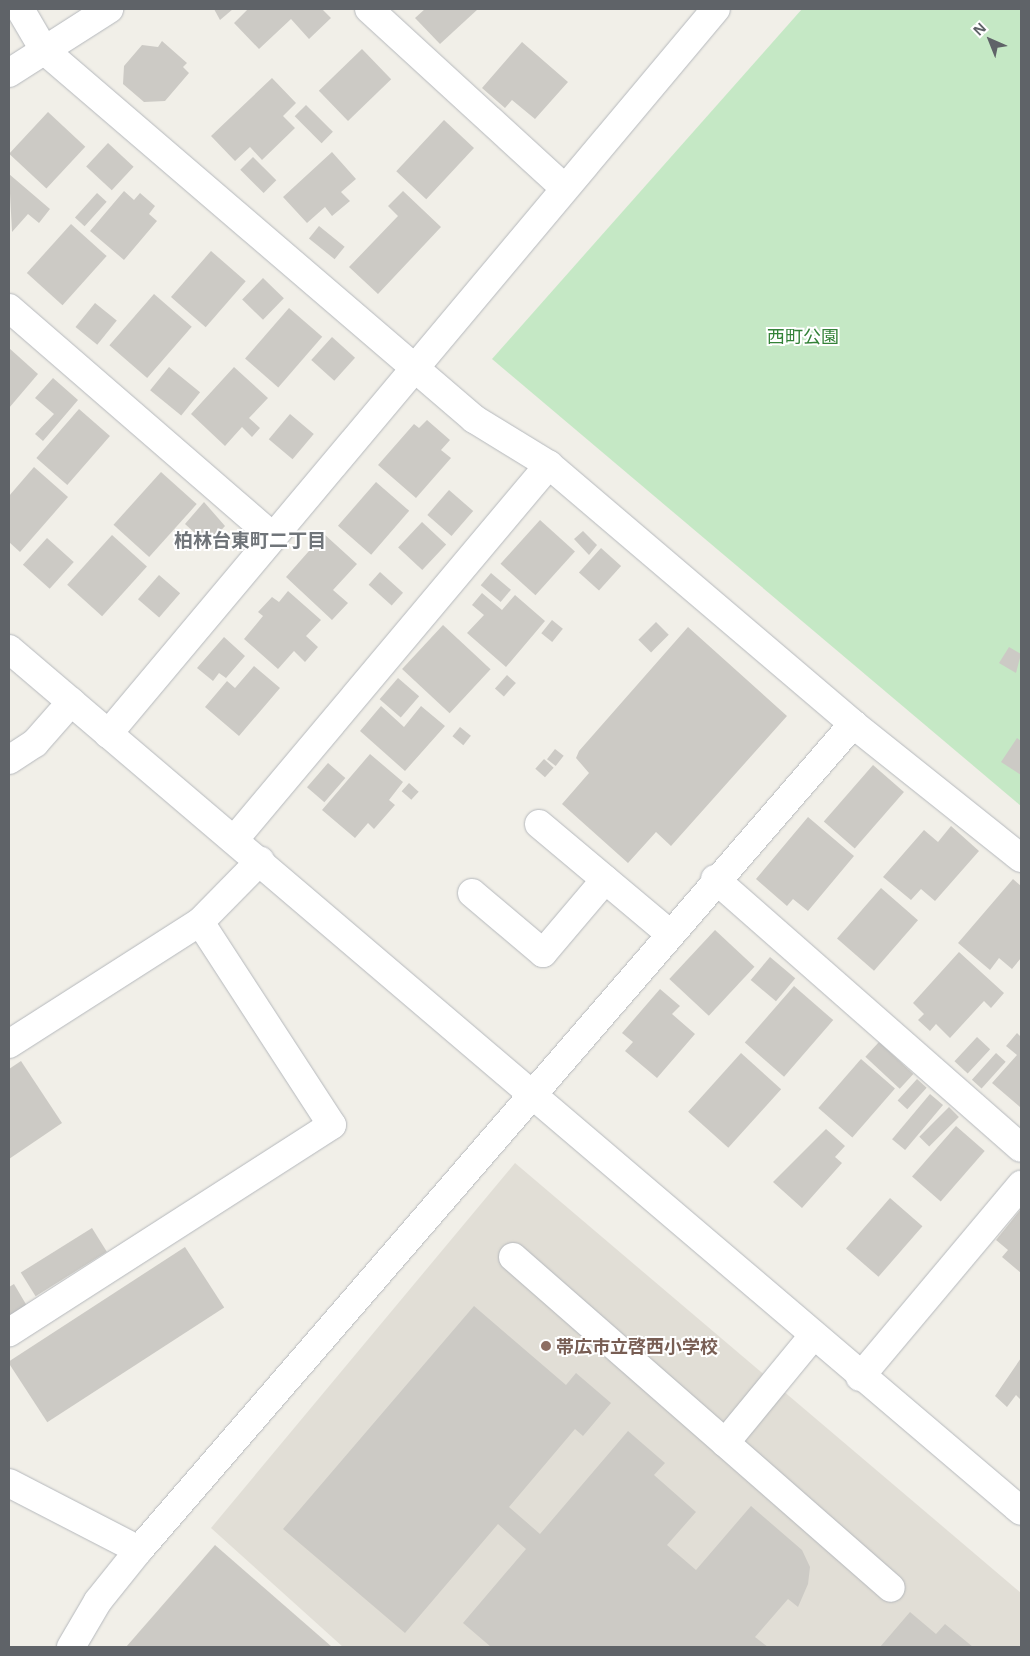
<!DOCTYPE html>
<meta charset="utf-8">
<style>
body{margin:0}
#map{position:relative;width:1030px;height:1656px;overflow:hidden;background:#f1efe8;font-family:"Noto Sans","Noto Sans JP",sans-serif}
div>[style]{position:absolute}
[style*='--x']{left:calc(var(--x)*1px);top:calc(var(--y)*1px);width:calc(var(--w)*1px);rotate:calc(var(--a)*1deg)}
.education>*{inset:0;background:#e1ded6}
.green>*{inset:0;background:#c5e8c5}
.building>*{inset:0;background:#cccac5;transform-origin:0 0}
.roads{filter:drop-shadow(0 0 1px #b5b8bc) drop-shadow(0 0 1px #b5b8bc)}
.minor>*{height:28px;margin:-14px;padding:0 14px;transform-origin:14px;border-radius:14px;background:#fff}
.dots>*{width:14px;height:14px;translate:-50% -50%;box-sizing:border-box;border:2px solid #fff;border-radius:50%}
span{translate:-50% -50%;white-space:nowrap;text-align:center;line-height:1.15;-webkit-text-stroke:4px #fff;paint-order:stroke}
.park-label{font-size:18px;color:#348238}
.education-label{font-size:18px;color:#785e54;font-weight:700}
.left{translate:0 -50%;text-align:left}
.neighbourhood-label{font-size:19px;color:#70757a;font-weight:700}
.frame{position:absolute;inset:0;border:10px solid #5f6368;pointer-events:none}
.north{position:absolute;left:965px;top:15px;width:50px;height:50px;-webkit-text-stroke:4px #fff;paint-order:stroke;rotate:316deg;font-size:14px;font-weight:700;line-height:20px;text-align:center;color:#5f6368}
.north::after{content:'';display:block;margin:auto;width:18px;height:22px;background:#5f6368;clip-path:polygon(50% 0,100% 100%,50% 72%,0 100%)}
</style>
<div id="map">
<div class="education">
<div style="clip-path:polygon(515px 1163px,1021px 1593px,1021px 1647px,343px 1647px,211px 1528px)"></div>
</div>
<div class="green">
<div style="clip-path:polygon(802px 9px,1021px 9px,1021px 806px,492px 359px)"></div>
</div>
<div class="building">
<div style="clip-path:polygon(214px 9px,233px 9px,220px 20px)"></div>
<div style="clip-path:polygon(248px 9px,322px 9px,331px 18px,309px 39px,291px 19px,259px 49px,234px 23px)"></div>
<div style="clip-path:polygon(425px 9px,478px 9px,440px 44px,415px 18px)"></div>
<div style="clip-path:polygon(162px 41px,187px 63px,183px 67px,189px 73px,165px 101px,144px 102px,123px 84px,124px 66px,142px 45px,158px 47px)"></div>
<div style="clip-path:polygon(522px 42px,568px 82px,535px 119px,512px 100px,505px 108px,482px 88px)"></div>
<div style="left:362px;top:49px;width:42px;height:60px;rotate:46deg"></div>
<div style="clip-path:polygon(272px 78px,296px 103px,283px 116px,295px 128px,262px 160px,250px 147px,235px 161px,211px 136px)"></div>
<div style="left:306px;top:105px;width:38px;height:16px;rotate:45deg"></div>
<div style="left:48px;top:112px;width:51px;height:57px;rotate:43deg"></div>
<div style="left:444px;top:120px;width:41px;height:70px;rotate:43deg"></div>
<div style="left:108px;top:143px;width:35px;height:32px;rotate:43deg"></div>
<div style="clip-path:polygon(332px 152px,356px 179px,341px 192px,350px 201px,332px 216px,325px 207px,307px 223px,283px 197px)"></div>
<div style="left:253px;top:157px;width:33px;height:18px;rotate:45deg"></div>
<div style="clip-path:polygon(9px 174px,50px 209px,39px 223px,28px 214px,12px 232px)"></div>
<div style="clip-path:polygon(124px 191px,134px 200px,140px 193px,155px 206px,149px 214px,157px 221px,124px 260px,90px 231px)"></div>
<div style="clip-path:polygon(403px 191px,441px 227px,378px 294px,349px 267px,398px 216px,388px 206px)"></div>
<div style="left:97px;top:193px;width:13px;height:33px;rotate:42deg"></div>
<div style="left:71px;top:224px;width:48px;height:66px;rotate:42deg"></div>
<div style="left:319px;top:226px;width:33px;height:16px;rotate:39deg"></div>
<div style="left:211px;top:251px;width:46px;height:61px;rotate:41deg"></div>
<div style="left:263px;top:278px;width:29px;height:30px;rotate:44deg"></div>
<div style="left:154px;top:294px;width:50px;height:68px;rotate:41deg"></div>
<div style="left:95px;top:303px;width:28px;height:31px;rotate:39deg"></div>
<div style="left:289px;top:308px;width:44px;height:67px;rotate:41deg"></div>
<div style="left:332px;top:337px;width:31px;height:31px;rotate:42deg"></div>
<div style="clip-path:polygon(9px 348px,38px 374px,9px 408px)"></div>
<div style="left:169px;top:367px;width:40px;height:30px;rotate:39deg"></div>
<div style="clip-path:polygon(234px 367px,268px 398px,249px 418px,260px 428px,252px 437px,242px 427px,225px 446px,191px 414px)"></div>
<div style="clip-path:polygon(53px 378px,78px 400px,43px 441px,35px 434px,54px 414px,35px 398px)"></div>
<div style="left:79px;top:409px;width:41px;height:65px;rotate:41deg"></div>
<div style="left:290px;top:414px;width:31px;height:33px;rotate:40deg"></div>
<div style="clip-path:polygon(427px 420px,450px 440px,441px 450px,451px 458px,416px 498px,378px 465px,414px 424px,419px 428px)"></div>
<div style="clip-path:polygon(34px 467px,68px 497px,20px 552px,9px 542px,9px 496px)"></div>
<div style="left:161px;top:472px;width:48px;height:71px;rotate:42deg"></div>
<div style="left:376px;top:482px;width:44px;height:58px;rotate:41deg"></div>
<div style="left:449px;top:490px;width:32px;height:33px;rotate:41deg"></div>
<div style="clip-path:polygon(204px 502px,225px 526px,208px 545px,185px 524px)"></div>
<div style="left:540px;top:520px;width:47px;height:59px;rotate:42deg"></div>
<div style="left:422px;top:522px;width:33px;height:35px;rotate:43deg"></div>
<div style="clip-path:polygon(583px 531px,597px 545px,589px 555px,574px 539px)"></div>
<div style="clip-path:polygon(324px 534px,357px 564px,333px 590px,348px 603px,332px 620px,286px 577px)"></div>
<div style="left:112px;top:535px;width:47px;height:67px;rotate:42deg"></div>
<div style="left:47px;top:538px;width:36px;height:36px;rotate:42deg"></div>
<div style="left:601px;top:548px;width:27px;height:33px;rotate:42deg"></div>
<div style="left:380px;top:572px;width:31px;height:17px;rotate:42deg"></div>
<div style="left:491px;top:573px;width:26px;height:16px;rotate:40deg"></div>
<div style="left:159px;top:575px;width:28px;height:32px;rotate:41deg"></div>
<div style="clip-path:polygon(288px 591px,321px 620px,306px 636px,318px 647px,305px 662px,294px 651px,278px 669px,244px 639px,263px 616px,258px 612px,272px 597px,279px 602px)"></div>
<div style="clip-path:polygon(482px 593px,502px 610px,515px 595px,545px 621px,506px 667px,467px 633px,484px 615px,472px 605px)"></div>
<div style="left:552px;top:620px;width:14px;height:17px;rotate:39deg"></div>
<div style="left:656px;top:622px;width:18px;height:25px;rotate:45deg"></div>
<div style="left:443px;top:625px;width:65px;height:60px;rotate:43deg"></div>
<div style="clip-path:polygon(688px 627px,787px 716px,671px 846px,656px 832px,628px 863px,562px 804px,589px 773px,576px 758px,579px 751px)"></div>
<div style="clip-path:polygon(224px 637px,245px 656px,226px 678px,219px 673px,213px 681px,197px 668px)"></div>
<div style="clip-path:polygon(1009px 647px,1021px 654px,1016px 673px,999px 663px)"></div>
<div style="clip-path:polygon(254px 666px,280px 688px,239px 736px,205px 707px,227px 681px,235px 688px)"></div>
<div style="left:507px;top:675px;width:12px;height:18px;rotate:42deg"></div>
<div style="left:398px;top:678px;width:28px;height:28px;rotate:41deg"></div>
<div style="clip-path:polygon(381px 706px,404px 727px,421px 706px,445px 726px,405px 771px,360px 731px)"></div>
<div style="left:460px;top:727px;width:14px;height:12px;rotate:39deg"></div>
<div style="clip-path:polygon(1017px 738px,1021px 741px,1021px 775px,1001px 762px)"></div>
<div style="left:555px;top:749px;width:11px;height:13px;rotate:38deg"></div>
<div style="clip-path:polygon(370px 754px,403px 782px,389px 800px,395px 805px,374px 829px,368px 823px,355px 838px,322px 810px)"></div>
<div style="left:544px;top:759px;width:13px;height:13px;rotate:42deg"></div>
<div style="left:328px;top:763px;width:23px;height:32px;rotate:41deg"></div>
<div style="left:873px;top:765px;width:41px;height:75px;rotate:41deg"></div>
<div style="left:409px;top:783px;width:13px;height:11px;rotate:42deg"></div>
<div style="clip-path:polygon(808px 817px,854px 856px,808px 911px,793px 899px,787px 906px,756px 879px)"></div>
<div style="clip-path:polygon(951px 826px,979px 851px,935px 901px,921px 889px,911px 900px,883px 877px,924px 830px,938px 842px)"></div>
<div style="clip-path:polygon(1013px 879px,1021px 886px,1021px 958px,1012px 969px,999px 958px,990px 970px,958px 943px)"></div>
<div style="left:881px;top:888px;width:49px;height:67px;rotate:41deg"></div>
<div style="left:715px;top:930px;width:54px;height:67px;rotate:43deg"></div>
<div style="clip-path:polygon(959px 952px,1004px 993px,991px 1008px,984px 1001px,950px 1038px,936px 1024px,930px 1031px,918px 1020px,924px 1014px,913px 1003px)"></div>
<div style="left:770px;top:957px;width:33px;height:30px;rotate:40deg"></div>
<div style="left:794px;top:986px;width:52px;height:75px;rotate:41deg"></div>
<div style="clip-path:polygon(660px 989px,680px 1006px,672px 1014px,695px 1034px,657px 1078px,625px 1051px,633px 1042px,622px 1033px)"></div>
<div style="clip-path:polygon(1017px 1033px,1021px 1037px,1020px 1107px,992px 1083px,1017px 1055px,1006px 1046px)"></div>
<div style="left:977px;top:1037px;width:18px;height:33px;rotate:43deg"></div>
<div style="left:879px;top:1042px;width:47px;height:20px;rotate:43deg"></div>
<div style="left:741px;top:1053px;width:54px;height:79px;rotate:42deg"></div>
<div style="left:996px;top:1053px;width:13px;height:36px;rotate:42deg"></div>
<div style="left:861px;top:1059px;width:45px;height:65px;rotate:41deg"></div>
<div style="clip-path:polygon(21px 1061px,62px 1123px,9px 1159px,9px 1069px)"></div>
<div style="left:917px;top:1079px;width:13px;height:29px;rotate:42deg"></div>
<div style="left:930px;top:1094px;width:17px;height:59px;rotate:40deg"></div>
<div style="left:949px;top:1107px;width:14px;height:42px;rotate:45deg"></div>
<div style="left:956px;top:1126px;width:38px;height:67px;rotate:41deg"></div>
<div style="clip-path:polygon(826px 1129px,845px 1146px,835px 1157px,842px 1163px,802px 1208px,773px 1182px)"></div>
<div style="left:890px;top:1198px;width:43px;height:67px;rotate:41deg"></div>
<div style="clip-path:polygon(1021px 1209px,1021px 1273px,1002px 1257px,1008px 1250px,996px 1240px)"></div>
<div style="left:92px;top:1228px;width:28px;height:84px;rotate:58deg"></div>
<div style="left:185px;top:1247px;width:72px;height:211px;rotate:57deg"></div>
<div style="clip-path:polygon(14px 1284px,27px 1306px,9px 1317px,9px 1287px)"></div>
<div style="clip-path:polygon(474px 1306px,566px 1385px,576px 1373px,611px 1403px,583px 1436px,575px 1429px,509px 1507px,540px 1534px,628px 1431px,665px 1463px,654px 1475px,696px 1512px,667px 1545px,696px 1570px,751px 1506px,802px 1550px,810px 1567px,808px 1584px,798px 1607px,788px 1599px,755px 1637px,768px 1647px,491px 1647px,463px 1623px,526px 1549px,498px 1524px,405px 1633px,283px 1529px)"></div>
<div style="clip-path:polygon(1021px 1358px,1021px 1400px,1016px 1395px,1007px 1407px,995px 1396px)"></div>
<div style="clip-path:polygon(215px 1545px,332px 1647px,126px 1647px)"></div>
<div style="clip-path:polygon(910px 1612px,936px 1634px,945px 1624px,973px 1647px,880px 1647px)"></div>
</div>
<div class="roads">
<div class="minor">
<div style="--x:20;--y:9;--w:48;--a:59.7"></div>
<div style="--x:44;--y:50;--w:567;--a:40.63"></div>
<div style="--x:474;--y:419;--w:88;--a:31.5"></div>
<div style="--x:549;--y:465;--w:399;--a:40.4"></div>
<div style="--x:853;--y:724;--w:215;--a:38.6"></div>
<div style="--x:369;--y:9;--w:263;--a:42.5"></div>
<div style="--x:9;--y:73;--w:119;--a:-32.6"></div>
<div style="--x:9;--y:308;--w:349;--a:40.9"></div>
<div style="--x:9;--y:649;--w:1329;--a:40.42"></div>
<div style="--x:108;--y:734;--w:946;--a:-50.02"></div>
<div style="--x:9;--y:760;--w:31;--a:-33"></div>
<div style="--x:35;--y:743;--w:55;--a:-48.7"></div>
<div style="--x:539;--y:824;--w:170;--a:40"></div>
<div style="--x:234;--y:840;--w:490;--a:-50"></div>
<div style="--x:715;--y:879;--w:407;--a:41.3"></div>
<div style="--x:472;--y:893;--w:93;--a:40.2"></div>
<div style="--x:543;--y:953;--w:96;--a:-49.7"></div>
<div style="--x:200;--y:922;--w:86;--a:-45.5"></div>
<div style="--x:9;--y:1044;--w:227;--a:-32.6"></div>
<div style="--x:200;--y:922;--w:242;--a:57"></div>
<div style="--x:332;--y:1125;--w:384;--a:147.3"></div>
<div style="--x:513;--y:1257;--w:502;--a:41.21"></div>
<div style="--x:860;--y:1377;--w:251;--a:-50"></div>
<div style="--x:725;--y:1443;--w:139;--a:-50.6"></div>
<div style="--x:9;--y:1483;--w:146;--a:27.3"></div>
<div style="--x:71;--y:1647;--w:53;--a:-59.6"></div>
<div style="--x:98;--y:1601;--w:65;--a:-51.2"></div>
<div style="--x:139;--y:1550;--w:1092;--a:-49.16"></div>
</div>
</div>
<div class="dots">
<div style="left:546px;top:1346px;background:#8d6e63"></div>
</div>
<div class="park-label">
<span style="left:803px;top:336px">西町公園</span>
</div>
<div class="education-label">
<span class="left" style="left:556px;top:1346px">帯広市立啓西小学校</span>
</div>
<div class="neighbourhood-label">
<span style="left:250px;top:541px">柏林台東町二丁目</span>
</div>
<div class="frame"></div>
<div class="north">N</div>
</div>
